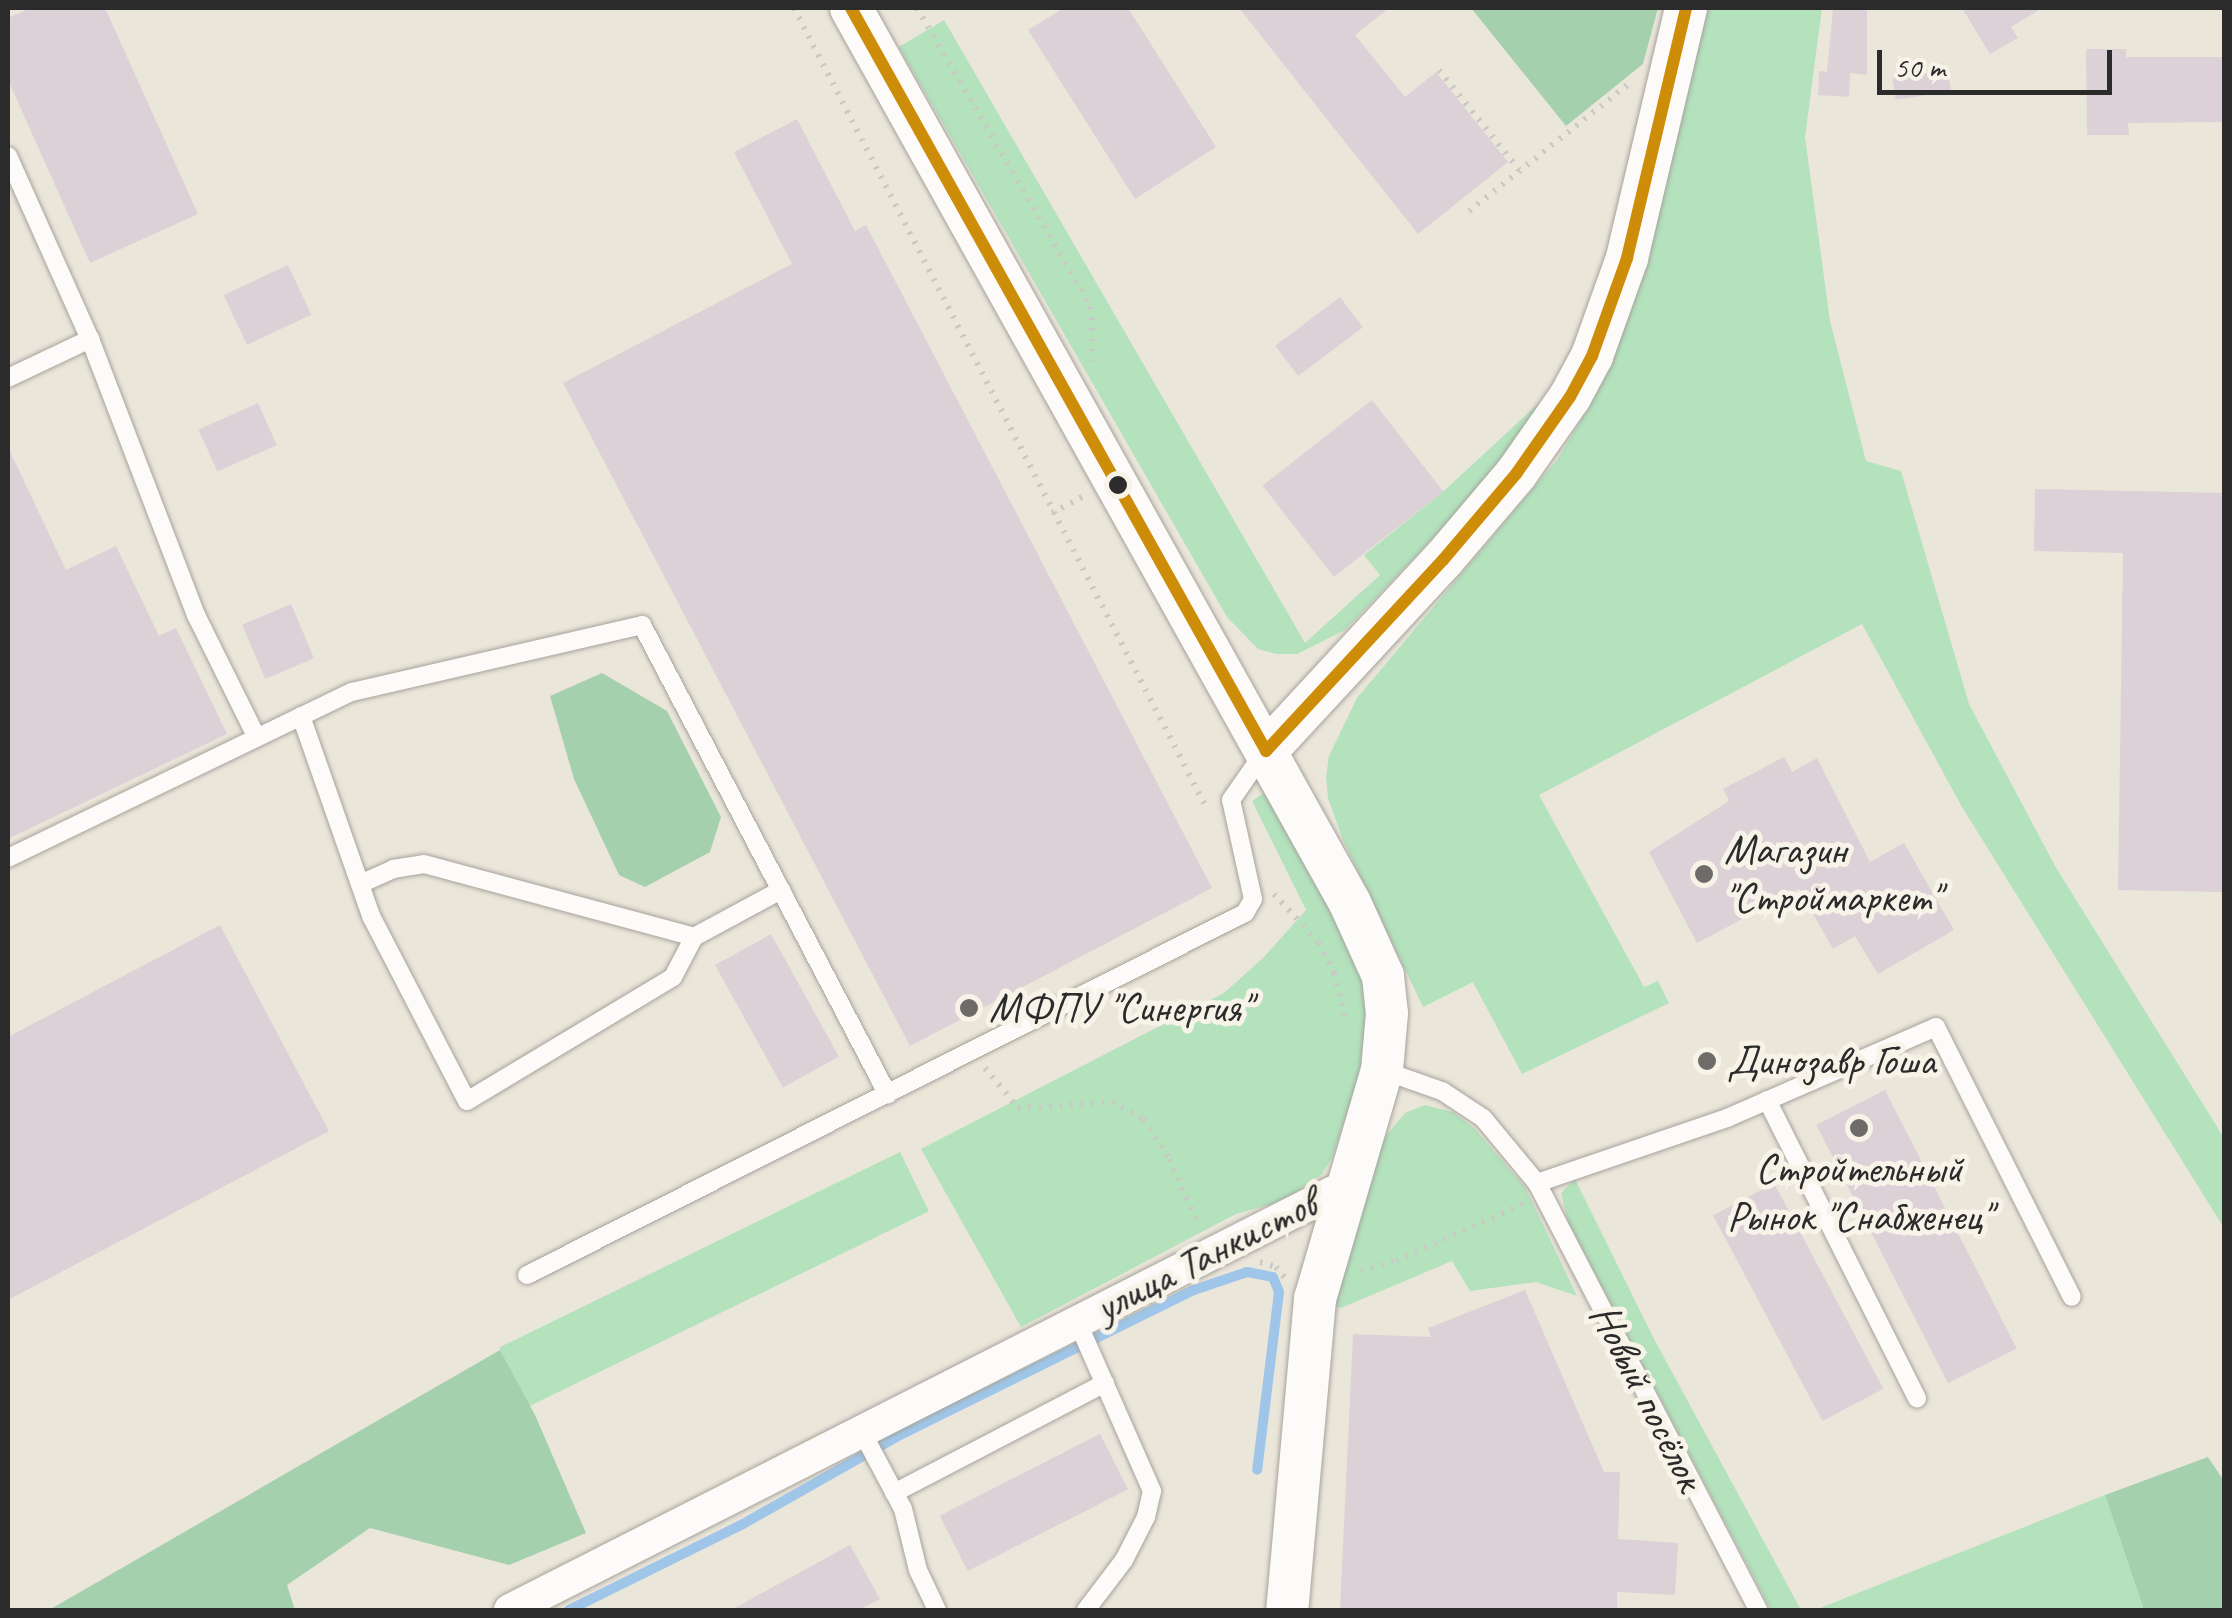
<!DOCTYPE html>
<meta charset="utf-8">
<style>
body{margin:0}
#map{position:relative;width:2232px;height:1618px;overflow:hidden;background:#ebe6da;font-family:Caveat,sans-serif}
div>[style]{position:absolute}
[style*='--x']{left:calc(var(--x)*1px);top:calc(var(--y)*1px);width:calc(var(--w)*1px);rotate:calc(var(--a)*1deg)}
.green>*{inset:0;background:#b3e2bd;transform-origin:0 0}
.forest>*{inset:0;background:#a5d0ae}
.stream>*{height:10px;margin:-5px;padding:0 5px;transform-origin:5px;border-radius:5px;background:#9fc6e9}
.building>*{inset:0;background:#dcd1d7;transform-origin:0 0}
.path>*{height:6px;margin-top:-3px;transform-origin:0;background:repeating-linear-gradient(90deg,#cbc9c6 0 2.5px,transparent 0 10.5px)}
.roads{filter:drop-shadow(0 0 2px #a6a39c) drop-shadow(0 0 2px #a6a39c)}
.service>*{height:18px;margin:-9px;padding:0 9px;transform-origin:9px;border-radius:9px;background:#fcfbf9}
.minor>*{height:32px;margin:-16px;padding:0 16px;transform-origin:16px;border-radius:16px;background:#fcfbf9}
.tertiary>*{height:42px;margin:-21px;padding:0 21px;transform-origin:21px;border-radius:21px;background:#fcfbf9}
.bus-1>*{height:12px;margin:-6px;padding:0 6px;transform-origin:6px;border-radius:6px;background:#ce8d09}
.dots>*{width:28px;height:28px;translate:-50% -50%;box-sizing:border-box;border:5px solid #f7f3e8;border-radius:50%}
span{translate:-50% -50%;white-space:nowrap;text-align:center;line-height:1.15;-webkit-text-stroke:10px #f7f3e8;paint-order:stroke}
.poi-label{font-size:42px;color:#2b2b2b}
.left{translate:0 -50%;text-align:left}
.street-label{font-size:42px;color:#2b2b2b}
.frame{position:absolute;inset:0;border:10px solid #2b2b2b;pointer-events:none}
.scale{position:absolute;left:1877px;top:50px;width:235px;height:45px;box-sizing:border-box;border:5px solid #2b2b2b;border-top:0;padding-left:12px;font-size:30px;line-height:35px;white-space:nowrap;color:#2b2b2b;-webkit-text-stroke:8px #f7f3e8;paint-order:stroke}
</style>
<div id="map">
<div class="green">
<div style="clip-path:polygon(1701px 8px,1822px 8px,1805px 137px,1830px 321px,1866px 461px,1901px 471px,1969px 704px,2055px 866px,2224px 1138px,2224px 1228px,1962px 807px,1862px 624px,1539px 795px,1644px 987px,1658px 981px,1669px 1003px,1522px 1074px,1473px 982px,1423px 1007px,1343px 840px,1328px 798px,1326px 777px,1329px 756px,1357px 698px,1557px 460px,1589px 407px,1617px 345px)"></div>
<div style="clip-path:polygon(944px 20px,1305px 643px,1380px 575px,1364px 555px,1444px 491px,1540px 402px,1544px 407px,1484px 485px,1345px 630px,1297px 654px,1277px 654px,1258px 649px,1227px 617px,899px 47px)"></div>
<div style="clip-path:polygon(1265px 792px,1355px 950px,1369px 1003px,1365px 1060px,1332px 1158px,1322px 1174px,1283px 1201px,1236px 1214px,1021px 1327px,921px 1149px,1224px 993px,1263px 958px,1306px 910px,1252px 801px)"></div>
<div style="clip-path:polygon(1425px 1105px,1453px 1112px,1474px 1128px,1525px 1187px,1577px 1296px,1536px 1282px,1470px 1291px,1452px 1261px,1341px 1308px,1326px 1304px,1374px 1150px,1405px 1113px)"></div>
<div style="left:900px;top:1152px;width:66px;height:446px;rotate:64deg"></div>
<div style="clip-path:polygon(1575px 1179px,1653px 1337px,1801px 1610px,1771px 1610px,1568px 1222px,1561px 1193px)"></div>
<div style="clip-path:polygon(2105px 1495px,2144px 1610px,1815px 1610px)"></div>
</div>
<div class="forest">
<div style="clip-path:polygon(1471px 8px,1658px 8px,1643px 64px,1566px 126px)"></div>
<div style="clip-path:polygon(602px 673px,667px 711px,721px 817px,710px 852px,645px 887px,619px 875px,574px 779px,550px 696px)"></div>
<div style="clip-path:polygon(500px 1350px,535px 1415px,586px 1533px,509px 1565px,370px 1528px,287px 1585px,295px 1610px,49px 1610px)"></div>
<div style="clip-path:polygon(2208px 1457px,2224px 1481px,2224px 1610px,2144px 1610px,2105px 1495px)"></div>
</div>
<div class="stream">
<div style="--x:569;--y:1610;--w:194;--a:-26.3"></div>
<div style="--x:743;--y:1524;--w:176;--a:-29.6"></div>
<div style="--x:896;--y:1437;--w:332;--a:-26.3"></div>
<div style="--x:1194;--y:1290;--w:56;--a:-18.8"></div>
<div style="--x:1247;--y:1272;--w:26;--a:11"></div>
<div style="--x:1273;--y:1277;--w:16;--a:68"></div>
<div style="--x:1279;--y:1292;--w:179;--a:97"></div>
</div>
<div class="building">
<div style="clip-path:polygon(31px 8px,105px 8px,198px 214px,90px 263px,8px 80px,8px 18px)"></div>
<div style="clip-path:polygon(1064px 8px,1128px 8px,1216px 147px,1135px 199px,1028px 30px)"></div>
<div style="clip-path:polygon(1239px 8px,1389px 8px,1355px 35px,1405px 97px,1436px 72px,1508px 162px,1418px 234px)"></div>
<div style="clip-path:polygon(1833px 8px,1867px 8px,1867px 75px,1850px 73px,1849px 97px,1818px 95px,1819px 71px,1827px 72px)"></div>
<div style="clip-path:polygon(1962px 8px,2042px 8px,2011px 27px,2018px 38px,1990px 54px)"></div>
<div style="clip-path:polygon(2086px 49px,2126px 49px,2126px 57px,2224px 57px,2224px 122px,2128px 123px,2129px 135px,2087px 135px)"></div>
<div style="left:1948px;top:70px;width:22px;height:56px;rotate:82deg"></div>
<div style="clip-path:polygon(797px 119px,855px 231px,866px 225px,1212px 888px,910px 1046px,563px 383px,792px 264px,734px 152px)"></div>
<div style="left:288px;top:265px;width:55px;height:71px;rotate:65deg"></div>
<div style="left:1340px;top:297px;width:38px;height:81px;rotate:53deg"></div>
<div style="left:1372px;top:400px;width:116px;height:139px;rotate:52deg"></div>
<div style="left:258px;top:403px;width:46px;height:65px;rotate:66deg"></div>
<div style="clip-path:polygon(8px 447px,66px 570px,116px 546px,159px 636px,176px 628px,227px 734px,8px 839px)"></div>
<div style="clip-path:polygon(2035px 489px,2224px 493px,2224px 892px,2118px 890px,2123px 553px,2034px 551px)"></div>
<div style="left:291px;top:604px;width:59px;height:53px;rotate:67deg"></div>
<div style="clip-path:polygon(1784px 757px,1792px 772px,1817px 758px,1870px 862px,1904px 843px,1954px 930px,1878px 974px,1855px 936px,1833px 949px,1799px 889px,1697px 943px,1649px 852px,1729px 801px,1723px 789px)"></div>
<div style="clip-path:polygon(220px 925px,329px 1131px,8px 1300px,8px 1037px)"></div>
<div style="left:771px;top:934px;width:140px;height:64px;rotate:61deg"></div>
<div style="left:1885px;top:1090px;width:290px;height:77px;rotate:63deg"></div>
<div style="left:1774px;top:1183px;width:233px;height:69px;rotate:62deg"></div>
<div style="clip-path:polygon(1525px 1290px,1604px 1472px,1620px 1472px,1618px 1539px,1678px 1543px,1675px 1595px,1617px 1592px,1617px 1610px,1340px 1610px,1353px 1334px,1431px 1337px,1428px 1328px)"></div>
<div style="left:1100px;top:1434px;width:62px;height:180px;rotate:63deg"></div>
<div style="clip-path:polygon(850px 1545px,880px 1599px,859px 1610px,731px 1610px)"></div>
</div>
<div class="path">
<div style="--x:794;--y:8;--w:903;--a:62.73"></div>
<div style="--x:917;--y:8;--w:346;--a:59.8"></div>
<div style="--x:1091;--y:307;--w:54;--a:87.9"></div>
<div style="--x:1439;--y:70;--w:128;--a:51.3"></div>
<div style="--x:1469;--y:211;--w:206;--a:-38.5"></div>
<div style="--x:1052;--y:513;--w:38;--a:-28"></div>
<div style="--x:1274;--y:894;--w:67;--a:47.4"></div>
<div style="--x:1319;--y:943;--w:34;--a:63"></div>
<div style="--x:1334;--y:973;--w:52;--a:75.4"></div>
<div style="--x:985;--y:1068;--w:52;--a:50.5"></div>
<div style="--x:1018;--y:1108;--w:94;--a:-3.7"></div>
<div style="--x:1112;--y:1102;--w:36;--a:28"></div>
<div style="--x:1144;--y:1119;--w:47;--a:58"></div>
<div style="--x:1169;--y:1159;--w:73;--a:65.9"></div>
<div style="--x:1260;--y:1262;--w:17;--a:17"></div>
<div style="--x:1276;--y:1267;--w:16;--a:50"></div>
<div style="--x:1361;--y:1271;--w:36;--a:-16"></div>
<div style="--x:1396;--y:1261;--w:141;--a:-24.2"></div>
</div>
<div class="roads">
<div class="service">
<div style="--x:8;--y:156;--w:201;--a:65.9"></div>
<div style="--x:90;--y:339;--w:296;--a:69"></div>
<div style="--x:196;--y:615;--w:135;--a:63.6"></div>
<div style="--x:8;--y:378;--w:91;--a:-25.4"></div>
<div style="--x:301;--y:716;--w:212;--a:70.7"></div>
<div style="--x:371;--y:916;--w:208;--a:62.6"></div>
<div style="--x:467;--y:1101;--w:240;--a:-31"></div>
<div style="--x:673;--y:977;--w:45;--a:-62.3"></div>
<div style="--x:694;--y:937;--w:99;--a:-28.4"></div>
<div style="--x:8;--y:858;--w:382;--a:-25.8"></div>
<div style="--x:352;--y:692;--w:298;--a:-13"></div>
<div style="--x:642;--y:625;--w:530;--a:62.37"></div>
<div style="--x:360;--y:884;--w:36;--a:-24"></div>
<div style="--x:393;--y:869;--w:31;--a:-9"></div>
<div style="--x:424;--y:864;--w:280;--a:15.1"></div>
<div style="--x:1382;--y:1070;--w:64;--a:19.3"></div>
<div style="--x:1442;--y:1091;--w:49;--a:33.4"></div>
<div style="--x:1483;--y:1118;--w:85;--a:50.3"></div>
<div style="--x:1537;--y:1183;--w:481;--a:62.6"></div>
<div style="--x:1767;--y:1100;--w:334;--a:63.3"></div>
<div style="--x:1537;--y:1183;--w:201;--a:-18.9"></div>
<div style="--x:1727;--y:1118;--w:228;--a:-23.5"></div>
<div style="--x:1936;--y:1027;--w:302;--a:63.3"></div>
<div style="--x:527;--y:1275;--w:804;--a:-26.76"></div>
<div style="--x:1245;--y:913;--w:16;--a:-60"></div>
<div style="--x:1253;--y:899;--w:101;--a:-102.5"></div>
<div style="--x:1231;--y:800;--w:60;--a:-55.2"></div>
<div style="--x:1077;--y:1321;--w:186;--a:66.2"></div>
<div style="--x:1152;--y:1491;--w:27;--a:103"></div>
<div style="--x:1146;--y:1517;--w:48;--a:117.1"></div>
<div style="--x:1124;--y:1560;--w:63;--a:127.2"></div>
<div style="--x:861;--y:1430;--w:89;--a:62"></div>
<div style="--x:903;--y:1509;--w:63;--a:76.2"></div>
<div style="--x:918;--y:1570;--w:44;--a:64.6"></div>
<div style="--x:894;--y:1493;--w:238;--a:-27.5"></div>
</div>
<div class="minor">
<div style="--x:510;--y:1610;--w:936;--a:-26.92"></div>
</div>
<div class="tertiary">
<div style="--x:851;--y:8;--w:1025;--a:60.86"></div>
<div style="--x:1350;--y:903;--w:80;--a:65.7"></div>
<div style="--x:1383;--y:976;--w:37;--a:84"></div>
<div style="--x:1387;--y:1013;--w:57;--a:95"></div>
<div style="--x:1382;--y:1070;--w:239;--a:106.3"></div>
<div style="--x:1315;--y:1299;--w:312;--a:95.1"></div>
<div style="--x:1266;--y:751;--w:260;--a:-47.2"></div>
<div style="--x:1443;--y:560;--w:113;--a:-49.7"></div>
<div style="--x:1516;--y:474;--w:94;--a:-55"></div>
<div style="--x:1570;--y:397;--w:47;--a:-61.8"></div>
<div style="--x:1592;--y:356;--w:104;--a:-70.3"></div>
<div style="--x:1627;--y:258;--w:257;--a:-76.7"></div>
</div>
</div>
<div class="bus-1">
<div style="--x:851;--y:8;--w:851;--a:60.81"></div>
<div style="--x:1266;--y:751;--w:260;--a:-47.2"></div>
<div style="--x:1443;--y:560;--w:113;--a:-49.7"></div>
<div style="--x:1516;--y:474;--w:94;--a:-55"></div>
<div style="--x:1570;--y:397;--w:47;--a:-61.8"></div>
<div style="--x:1592;--y:356;--w:104;--a:-70.3"></div>
<div style="--x:1627;--y:258;--w:257;--a:-76.7"></div>
</div>
<div class="dots">
<div style="left:1118px;top:485px;background:#2b2b2b"></div>
<div style="left:1704px;top:874px;background:#6e6c68"></div>
<div style="left:969px;top:1008px;background:#6e6c68"></div>
<div style="left:1707px;top:1061px;background:#6e6c68"></div>
<div style="left:1859px;top:1128px;background:#6e6c68"></div>
</div>
<div class="poi-label">
<span class="left" style="left:1724px;top:874px">Магазин<br>"Строймаркет"</span>
<span class="left" style="left:989px;top:1008px">МФПУ "Синергия"</span>
<span class="left" style="left:1727px;top:1061px">Динозавр Гоша</span>
<span style="left:1859px;top:1193px">Стройтельный<br>Рынок "Снабженец"</span>
</div>
<div class="street-label">
<span style="left:1206px;top:1256px;rotate:-27deg">улица Танкистов</span>
<span style="left:1647px;top:1397px;rotate:63deg">Новый посёлок</span>
</div>
<div class="frame"></div>
<div class="scale">50 m</div>
</div>
